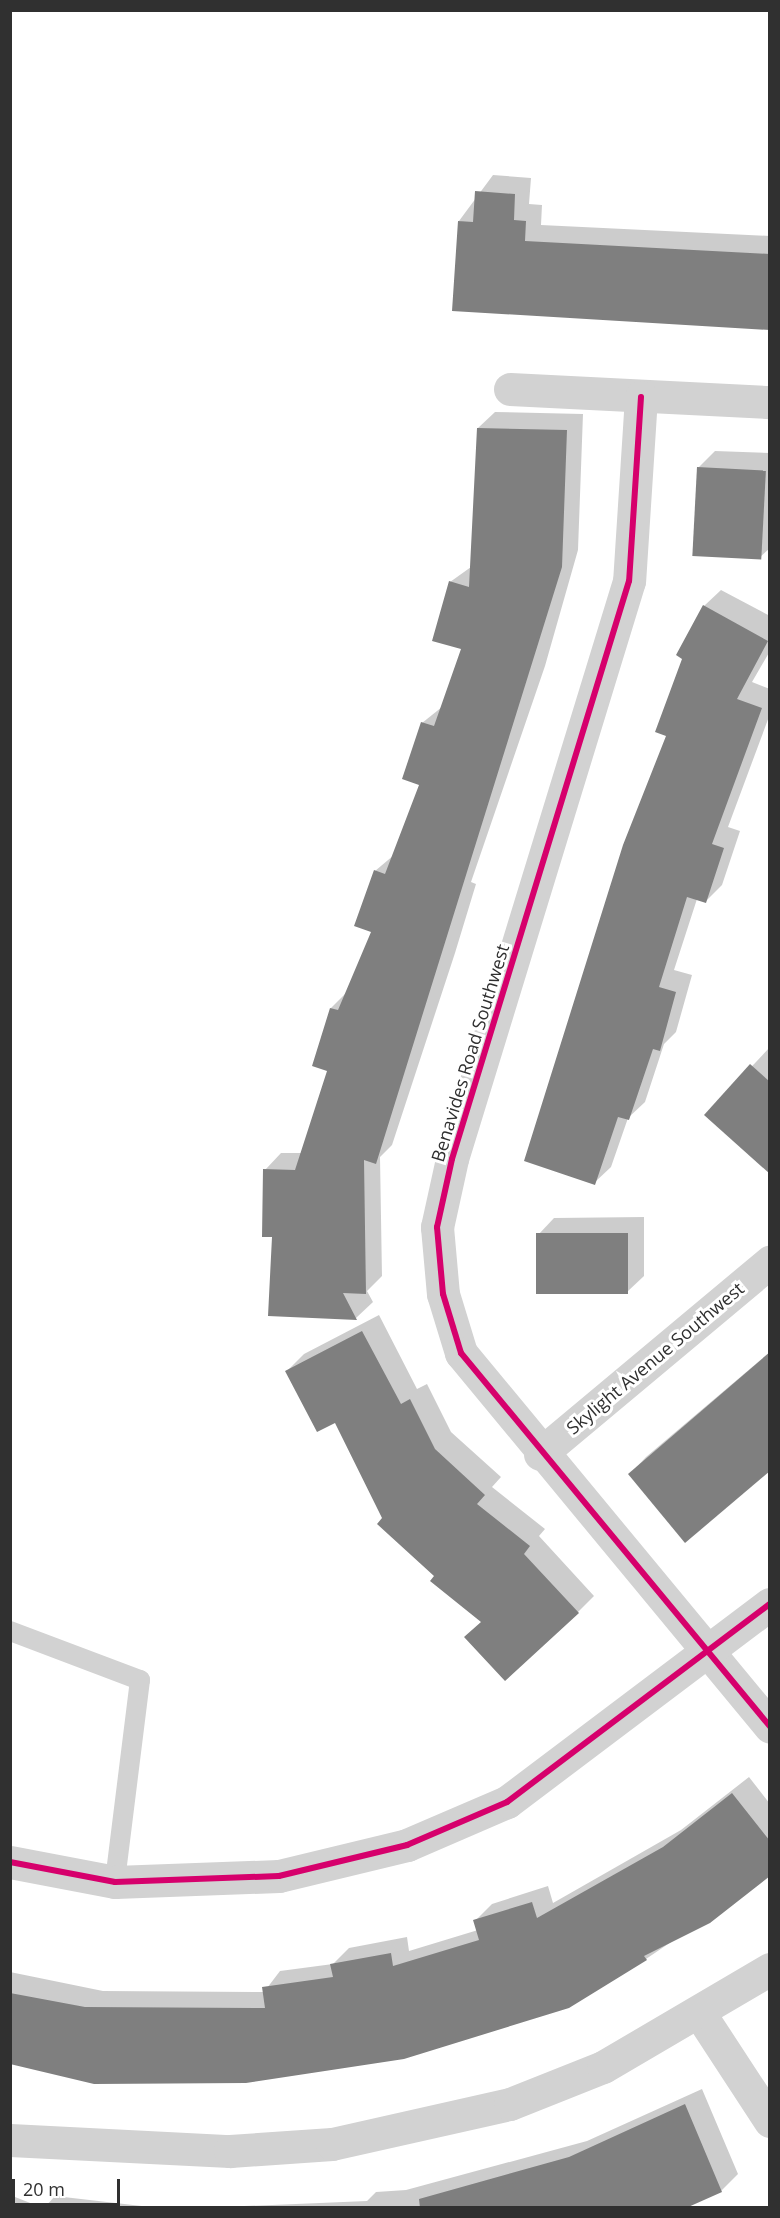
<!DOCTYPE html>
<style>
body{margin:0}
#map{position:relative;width:780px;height:2218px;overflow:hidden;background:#fff;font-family:"Open Sans",sans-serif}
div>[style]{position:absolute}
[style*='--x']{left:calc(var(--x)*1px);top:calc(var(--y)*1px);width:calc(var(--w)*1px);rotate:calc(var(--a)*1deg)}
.shadow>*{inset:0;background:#0003}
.building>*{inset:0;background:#7f7f7f;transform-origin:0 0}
.service>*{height:20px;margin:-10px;padding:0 10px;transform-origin:10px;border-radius:10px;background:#d2d2d2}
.minor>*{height:33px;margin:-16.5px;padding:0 16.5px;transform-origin:16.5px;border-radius:16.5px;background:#d2d2d2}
.tertiary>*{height:33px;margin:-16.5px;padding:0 16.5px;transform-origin:16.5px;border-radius:16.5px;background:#d2d2d2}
.cycleway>*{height:6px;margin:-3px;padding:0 3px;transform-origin:3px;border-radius:3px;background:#d6006c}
span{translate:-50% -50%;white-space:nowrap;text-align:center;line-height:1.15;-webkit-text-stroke:6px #fff;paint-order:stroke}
.street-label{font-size:18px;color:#303030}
.frame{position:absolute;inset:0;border:12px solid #303030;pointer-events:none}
.scale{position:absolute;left:12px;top:2179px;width:108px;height:27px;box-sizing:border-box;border:3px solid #303030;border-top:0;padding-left:8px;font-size:18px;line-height:21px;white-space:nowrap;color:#303030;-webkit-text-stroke:4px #fff;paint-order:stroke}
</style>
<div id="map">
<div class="shadow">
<div style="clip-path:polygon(493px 175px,531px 178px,529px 204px,542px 205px,541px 225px,770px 236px,770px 329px,459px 221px)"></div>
<div style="clip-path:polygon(495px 412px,583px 414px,578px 550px,545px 666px,471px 882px,476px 884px,455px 953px,392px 1145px,380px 1157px,382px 1276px,367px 1291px,373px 1302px,356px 1318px,270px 1314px,273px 1236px,265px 1170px,281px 1153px,302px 1153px,329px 1070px,331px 1008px,347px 992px,373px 931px,375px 871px,394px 855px,421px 784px,422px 723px,442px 707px,463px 648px,450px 582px,471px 567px,478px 428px)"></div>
<div style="clip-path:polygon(715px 451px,770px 453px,770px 548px,759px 558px,698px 468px)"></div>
<div style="clip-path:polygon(721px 590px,770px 616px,770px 651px,752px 682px,770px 689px,770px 714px,728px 827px,740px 831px,722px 885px,706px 901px,697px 899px,674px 970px,692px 975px,676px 1032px,664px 1044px,645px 1102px,628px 1118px,611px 1167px,594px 1183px,668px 735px,704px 606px)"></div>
<div style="clip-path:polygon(770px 1047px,770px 1171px,706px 1115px)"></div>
<div style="clip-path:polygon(644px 1217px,644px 1276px,627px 1292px,538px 1235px,554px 1218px)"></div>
<div style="clip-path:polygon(379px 1315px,417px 1389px,427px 1384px,451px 1432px,501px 1477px,492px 1487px,545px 1529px,539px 1536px,594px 1596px,578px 1612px,483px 1621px,383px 1519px,336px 1421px,287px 1371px,304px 1354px)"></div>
<div style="clip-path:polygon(770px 1352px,770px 1470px,630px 1474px,646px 1457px)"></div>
<div style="clip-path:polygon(749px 1777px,770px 1804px,770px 1875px,646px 1959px,10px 2064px,10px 1972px,103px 1991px,264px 1992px,280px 1971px,333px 1964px,349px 1948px,407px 1937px,409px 1951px,478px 1930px,475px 1921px,492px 1904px,548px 1886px,553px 1903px,681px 1830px)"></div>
<div style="clip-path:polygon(702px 2089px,738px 2174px,721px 2191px,682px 2208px,197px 2208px,367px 2201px,376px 2192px,406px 2190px,587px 2141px)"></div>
<div style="clip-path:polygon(10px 2195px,43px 2208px,10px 2208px)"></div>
<div style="clip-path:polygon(55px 2196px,159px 2208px,44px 2208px)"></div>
</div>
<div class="building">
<div style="clip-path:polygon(475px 191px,515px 194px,514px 220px,526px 221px,525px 241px,770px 254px,770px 330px,452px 311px,458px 221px,473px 222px)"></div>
<div style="clip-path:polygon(477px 428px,567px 430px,562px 567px,376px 1164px,364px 1160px,366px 1294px,343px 1293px,357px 1320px,268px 1316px,272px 1237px,262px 1237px,263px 1169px,295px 1170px,327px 1071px,312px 1066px,330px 1008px,338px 1010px,371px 932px,354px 926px,374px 870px,385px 874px,419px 785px,402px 779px,421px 722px,434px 726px,461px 649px,432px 641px,449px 581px,469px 587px)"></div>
<div style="left:697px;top:467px;width:69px;height:89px;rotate:3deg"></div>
<div style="clip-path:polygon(703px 605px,768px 641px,737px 699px,762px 708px,712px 844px,724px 848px,706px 903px,687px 897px,659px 987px,676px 992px,660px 1051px,653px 1049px,629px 1120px,618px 1117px,595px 1185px,524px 1161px,623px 845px,666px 736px,655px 732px,682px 659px,676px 655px)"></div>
<div style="clip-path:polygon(750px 1064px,770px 1082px,770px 1174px,704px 1115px)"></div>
<div style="left:628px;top:1233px;width:61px;height:92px;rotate:90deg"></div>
<div style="clip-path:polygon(362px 1331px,401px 1404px,410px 1399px,435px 1449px,485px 1495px,477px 1504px,530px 1546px,524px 1554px,579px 1613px,505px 1681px,464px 1637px,481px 1622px,430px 1581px,434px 1576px,377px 1524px,382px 1518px,335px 1423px,317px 1432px,285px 1371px)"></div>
<div style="clip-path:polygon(770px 1352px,770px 1471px,685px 1543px,628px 1474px)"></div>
<div style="clip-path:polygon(732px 1793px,770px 1841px,770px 1876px,710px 1923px,644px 1956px,647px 1960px,569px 2008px,404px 2059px,246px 2083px,94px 2084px,10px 2064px,10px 1993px,85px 2007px,265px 2008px,262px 1987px,333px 1977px,330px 1964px,391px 1953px,393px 1966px,479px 1940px,473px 1920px,532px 1902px,537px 1918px,663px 1847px)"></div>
<div style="clip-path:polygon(685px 2104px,722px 2192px,686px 2208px,420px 2208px,419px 2199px,569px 2157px)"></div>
</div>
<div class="service">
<div style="--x:10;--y:1631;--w:139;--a:20.7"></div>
<div style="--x:140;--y:1680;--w:204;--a:97.1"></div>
</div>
<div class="minor">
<div style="--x:510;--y:389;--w:260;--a:2.9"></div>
<div style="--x:641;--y:397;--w:184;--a:93.7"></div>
<div style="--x:629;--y:581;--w:604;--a:107.03"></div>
<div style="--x:452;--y:1159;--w:70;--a:102.4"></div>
<div style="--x:437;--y:1227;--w:67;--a:84.9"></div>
<div style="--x:443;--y:1294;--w:62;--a:73"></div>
<div style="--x:461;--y:1353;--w:485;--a:50.4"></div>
<div style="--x:540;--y:1454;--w:300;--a:-39.9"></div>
<div style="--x:700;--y:2014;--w:128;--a:56.8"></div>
<div style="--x:10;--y:2140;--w:220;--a:2.9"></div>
<div style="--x:230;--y:2151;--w:102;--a:-3.9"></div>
<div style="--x:332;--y:2144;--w:182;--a:-12.7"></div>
<div style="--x:510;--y:2104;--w:100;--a:-21.7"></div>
<div style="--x:603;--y:2067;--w:194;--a:-30.4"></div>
</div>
<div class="tertiary">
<div style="--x:10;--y:1862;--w:107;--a:10.8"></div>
<div style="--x:115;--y:1882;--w:164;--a:-2.1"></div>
<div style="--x:279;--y:1876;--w:132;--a:-13.6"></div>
<div style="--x:407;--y:1845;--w:109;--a:-23.3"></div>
<div style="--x:507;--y:1802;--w:329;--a:-37"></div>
</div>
<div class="cycleway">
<div style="--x:641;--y:397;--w:184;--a:93.7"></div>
<div style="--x:629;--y:581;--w:604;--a:107.03"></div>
<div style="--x:452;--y:1159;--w:70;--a:102.4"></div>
<div style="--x:437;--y:1227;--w:67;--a:84.9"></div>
<div style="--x:443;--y:1294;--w:62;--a:73"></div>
<div style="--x:461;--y:1353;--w:485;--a:50.4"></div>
<div style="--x:10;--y:1862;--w:107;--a:10.8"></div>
<div style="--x:115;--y:1882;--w:164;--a:-2.1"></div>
<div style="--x:279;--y:1876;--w:132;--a:-13.6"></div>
<div style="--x:407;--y:1845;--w:109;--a:-23.3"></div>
<div style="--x:507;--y:1802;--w:329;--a:-37"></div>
</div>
<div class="street-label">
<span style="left:470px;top:1053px;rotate:-73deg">Benavides Road Southwest</span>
<span style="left:655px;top:1358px;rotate:-40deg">Skylight Avenue Southwest</span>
</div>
<div class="frame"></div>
<div class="scale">20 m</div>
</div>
